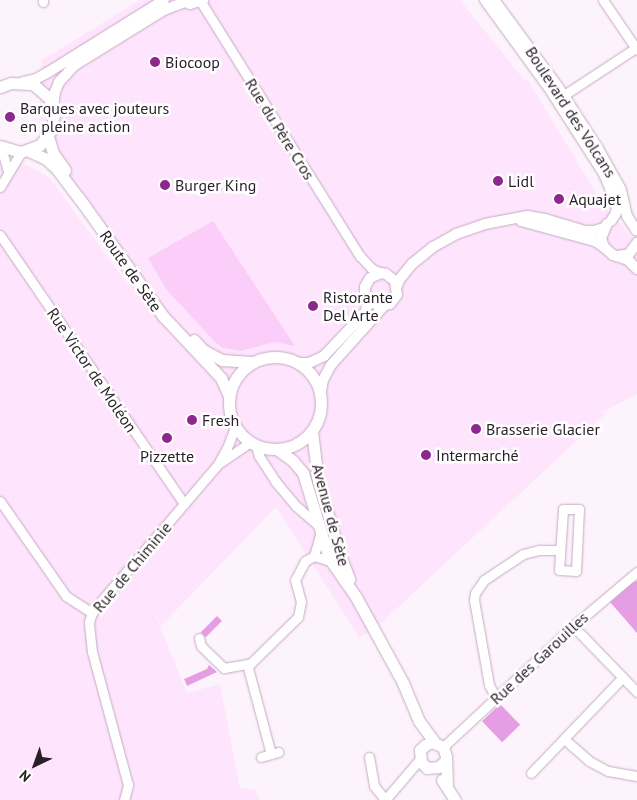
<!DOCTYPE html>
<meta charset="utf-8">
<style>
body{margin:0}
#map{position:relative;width:637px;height:800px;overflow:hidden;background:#fdf3fc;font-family:"PT Sans",sans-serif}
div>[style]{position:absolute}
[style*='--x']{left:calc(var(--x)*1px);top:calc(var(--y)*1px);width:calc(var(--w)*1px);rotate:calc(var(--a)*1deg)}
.built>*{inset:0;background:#fee5fd}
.green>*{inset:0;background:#fbcef9}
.water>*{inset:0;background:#e59de3;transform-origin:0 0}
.roads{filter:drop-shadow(0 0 1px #c4abc2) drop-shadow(0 0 1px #c4abc2)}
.minor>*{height:9px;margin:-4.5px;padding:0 4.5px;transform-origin:4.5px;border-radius:4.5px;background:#fff}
.tertiary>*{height:10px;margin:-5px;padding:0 5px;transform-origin:5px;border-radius:5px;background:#fff}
.secondary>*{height:11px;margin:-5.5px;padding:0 5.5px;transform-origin:5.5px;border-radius:5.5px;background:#fff}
.secondary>.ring{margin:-5.5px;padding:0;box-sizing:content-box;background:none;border:11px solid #fff;border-radius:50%}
.dots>*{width:14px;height:14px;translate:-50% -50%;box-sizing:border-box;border:2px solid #fff;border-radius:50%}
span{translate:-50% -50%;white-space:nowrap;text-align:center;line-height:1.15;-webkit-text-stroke:5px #fff;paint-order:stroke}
.poi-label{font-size:16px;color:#281f28}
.left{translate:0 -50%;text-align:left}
.street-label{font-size:16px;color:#281f28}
.north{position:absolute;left:10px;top:740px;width:50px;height:50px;-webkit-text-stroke:4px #fff;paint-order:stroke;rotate:222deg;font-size:14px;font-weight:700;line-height:20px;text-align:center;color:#281f28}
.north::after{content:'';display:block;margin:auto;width:18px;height:22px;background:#281f28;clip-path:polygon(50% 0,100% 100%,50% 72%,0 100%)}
</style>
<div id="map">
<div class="built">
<div style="clip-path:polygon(140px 0,460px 0,525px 81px,527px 79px,604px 206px,637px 242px,637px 394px,602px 412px,604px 415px,378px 626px,359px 637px,276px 507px,161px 626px,151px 604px,187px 693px,220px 684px,240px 788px,256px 790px,260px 800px,0 800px,0 157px,28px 166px,49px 177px,139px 300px,47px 152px,39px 109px,42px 60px)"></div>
</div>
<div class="green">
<div style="clip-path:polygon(213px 221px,295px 346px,275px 342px,240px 351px,223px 348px,215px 342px,166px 289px,148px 258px)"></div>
</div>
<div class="water">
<div style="clip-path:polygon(637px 581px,637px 633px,610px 602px,630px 583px)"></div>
<div style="left:217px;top:616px;width:7px;height:23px;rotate:45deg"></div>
<div style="clip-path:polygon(209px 665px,217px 672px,187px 686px,184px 679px,207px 669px)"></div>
<div style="left:500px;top:704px;width:29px;height:25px;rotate:46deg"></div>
</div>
<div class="roads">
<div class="minor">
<div style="--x:603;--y:0;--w:60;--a:55.8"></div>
<div style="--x:43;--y:2;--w:2;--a:-90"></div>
<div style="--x:201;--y:2;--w:300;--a:58"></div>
<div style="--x:360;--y:256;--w:16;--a:47"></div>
<div style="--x:371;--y:268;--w:11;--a:27"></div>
<div style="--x:564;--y:95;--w:87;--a:-33.3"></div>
<div style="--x:1;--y:147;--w:25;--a:74"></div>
<div style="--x:0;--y:187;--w:41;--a:-59"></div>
<div style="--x:0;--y:235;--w:326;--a:55.6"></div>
<div style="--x:256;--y:446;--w:10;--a:73"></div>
<div style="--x:259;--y:456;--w:30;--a:57"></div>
<div style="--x:275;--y:481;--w:33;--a:50"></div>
<div style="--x:296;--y:506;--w:28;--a:41"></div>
<div style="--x:221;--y:462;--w:36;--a:-34"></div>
<div style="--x:0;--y:501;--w:116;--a:55.2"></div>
<div style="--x:66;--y:596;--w:31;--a:33"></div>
<div style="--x:563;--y:509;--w:16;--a:0"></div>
<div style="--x:579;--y:509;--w:62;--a:92.8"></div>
<div style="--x:576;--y:571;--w:17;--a:-177"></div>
<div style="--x:559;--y:570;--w:61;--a:-86.2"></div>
<div style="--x:314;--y:556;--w:22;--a:-74"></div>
<div style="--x:573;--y:626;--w:92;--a:45.9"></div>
<div style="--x:199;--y:638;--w:8;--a:76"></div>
<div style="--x:201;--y:646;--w:32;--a:44"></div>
<div style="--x:224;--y:668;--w:27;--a:-10"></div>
<div style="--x:251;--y:663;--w:66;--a:-44.4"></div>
<div style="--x:298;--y:617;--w:15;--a:-79"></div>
<div style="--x:301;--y:602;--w:23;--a:-105"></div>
<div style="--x:295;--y:580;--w:21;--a:-62"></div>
<div style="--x:305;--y:561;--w:10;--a:-29"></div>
<div style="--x:314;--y:556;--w:17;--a:17"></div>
<div style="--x:247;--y:664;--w:93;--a:75.1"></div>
<div style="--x:496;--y:698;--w:15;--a:-118"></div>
<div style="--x:489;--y:685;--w:86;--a:-100"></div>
<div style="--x:474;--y:600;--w:7;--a:-82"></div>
<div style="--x:475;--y:593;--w:16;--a:-55"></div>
<div style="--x:484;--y:580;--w:47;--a:-33.7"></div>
<div style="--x:523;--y:554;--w:16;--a:-14"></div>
<div style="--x:539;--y:550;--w:21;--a:0"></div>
<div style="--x:564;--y:739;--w:33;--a:41"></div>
<div style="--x:589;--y:761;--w:21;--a:28"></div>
<div style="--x:608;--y:771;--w:29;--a:10"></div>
<div style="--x:443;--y:747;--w:178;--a:-42.9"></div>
<div style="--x:573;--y:626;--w:84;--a:-40.2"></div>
<div style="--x:261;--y:757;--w:18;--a:-16"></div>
<div style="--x:369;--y:757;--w:29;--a:80"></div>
<div style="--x:374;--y:786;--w:17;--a:50"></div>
<div style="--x:385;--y:799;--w:2;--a:153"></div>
<div style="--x:531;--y:773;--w:132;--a:-46.2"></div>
<div style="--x:124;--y:800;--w:16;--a:-75"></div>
<div style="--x:128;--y:785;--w:138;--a:-105.1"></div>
<div style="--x:92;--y:652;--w:30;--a:-96"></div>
<div style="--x:89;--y:622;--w:9;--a:-72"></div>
<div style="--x:92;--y:613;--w:16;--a:-52"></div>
<div style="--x:102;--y:600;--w:179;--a:-49.5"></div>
<div style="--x:218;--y:464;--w:18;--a:-61"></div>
<div style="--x:227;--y:448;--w:22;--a:-69"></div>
<div style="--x:385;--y:800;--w:54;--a:-49.5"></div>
</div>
<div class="tertiary">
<div style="--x:181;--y:0;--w:10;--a:24"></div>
<div style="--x:190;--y:4;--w:14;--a:-17"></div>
<div style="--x:485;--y:0;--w:112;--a:54"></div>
<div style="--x:551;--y:91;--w:98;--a:57.4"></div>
<div style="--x:604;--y:174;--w:33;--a:67"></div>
<div style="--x:617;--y:204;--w:9;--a:96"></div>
<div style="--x:616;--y:213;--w:9;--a:122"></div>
<div style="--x:494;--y:0;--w:108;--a:53.7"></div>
<div style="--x:558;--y:87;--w:72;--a:57"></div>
<div style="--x:597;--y:147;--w:49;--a:60.8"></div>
<div style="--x:621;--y:190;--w:27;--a:77"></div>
<div style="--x:627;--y:216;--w:17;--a:57"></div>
<div style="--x:23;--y:82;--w:13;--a:-13"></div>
<div style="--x:36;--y:79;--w:13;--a:-29"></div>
<div style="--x:47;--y:73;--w:138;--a:-32"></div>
<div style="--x:53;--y:108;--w:16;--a:-83"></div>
<div style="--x:55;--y:92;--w:11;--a:-68"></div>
<div style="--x:59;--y:82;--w:23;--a:-47"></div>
<div style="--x:75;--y:65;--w:105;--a:-31.7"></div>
<div style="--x:164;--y:10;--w:22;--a:-21"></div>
<div style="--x:521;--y:221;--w:77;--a:15.1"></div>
<div style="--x:595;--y:241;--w:11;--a:34"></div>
<div style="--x:607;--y:224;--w:15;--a:113"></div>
<div style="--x:601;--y:238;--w:9;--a:72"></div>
<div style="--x:604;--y:247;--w:12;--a:42"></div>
<div style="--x:613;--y:255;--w:16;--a:18"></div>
<div style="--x:628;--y:260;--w:13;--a:45"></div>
<div style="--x:618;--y:256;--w:11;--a:-10"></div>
<div style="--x:629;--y:254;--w:14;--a:-54"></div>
<div style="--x:397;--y:286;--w:6;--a:-72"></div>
<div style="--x:399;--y:280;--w:21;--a:-51"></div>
<div style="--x:412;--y:264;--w:27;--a:-39"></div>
<div style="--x:433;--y:247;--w:26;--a:-29"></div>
<div style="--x:456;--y:234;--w:31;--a:-19"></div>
<div style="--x:485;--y:224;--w:43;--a:-10.8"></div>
<div style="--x:527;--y:216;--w:18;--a:9"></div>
<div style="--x:545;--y:219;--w:42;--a:16.7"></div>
<div style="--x:585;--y:231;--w:9;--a:0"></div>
<div style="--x:594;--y:231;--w:10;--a:-17"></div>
<div style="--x:298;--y:363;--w:11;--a:0"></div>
<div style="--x:309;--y:363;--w:17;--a:-25"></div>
<div style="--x:324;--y:356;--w:59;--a:-46.4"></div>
<div style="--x:365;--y:313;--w:10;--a:-73"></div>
<div style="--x:368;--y:303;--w:11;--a:-105"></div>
<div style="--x:365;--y:292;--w:5;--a:-90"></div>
<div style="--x:365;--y:287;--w:10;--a:-61"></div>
<div style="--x:370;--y:278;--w:12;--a:-24"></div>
<div style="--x:381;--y:273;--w:5;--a:11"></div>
<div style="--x:386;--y:274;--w:11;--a:38"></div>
<div style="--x:395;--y:281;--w:14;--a:82"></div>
<div style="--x:397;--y:295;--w:11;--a:128"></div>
<div style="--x:390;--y:304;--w:11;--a:170"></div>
<div style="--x:379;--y:306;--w:11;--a:-153"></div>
<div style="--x:369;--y:301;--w:6;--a:-121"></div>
<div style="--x:321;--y:392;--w:12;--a:-81"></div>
<div style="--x:323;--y:380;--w:17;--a:-62"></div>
<div style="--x:331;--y:365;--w:79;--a:-48.1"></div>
</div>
<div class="secondary">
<div style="--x:0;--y:87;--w:12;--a:-20"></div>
<div style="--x:11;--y:83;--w:22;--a:3"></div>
<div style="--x:33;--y:84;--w:21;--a:41"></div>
<div style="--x:49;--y:98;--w:17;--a:73"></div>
<div style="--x:54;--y:114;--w:15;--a:98"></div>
<div style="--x:52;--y:129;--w:20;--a:127"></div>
<div style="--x:40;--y:145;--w:20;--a:160"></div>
<div style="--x:21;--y:152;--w:22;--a:-164"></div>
<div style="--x:48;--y:136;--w:18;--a:74"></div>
<div style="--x:53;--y:153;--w:21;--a:55"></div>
<div style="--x:29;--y:151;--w:19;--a:25"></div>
<div style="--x:46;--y:159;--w:13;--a:42"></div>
<div style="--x:56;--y:168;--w:38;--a:53"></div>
<div style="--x:79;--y:198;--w:145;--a:54.6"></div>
<div style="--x:163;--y:316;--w:85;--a:46.9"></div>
<div style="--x:221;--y:378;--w:20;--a:66"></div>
<div style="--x:194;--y:340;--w:13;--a:48"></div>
<div style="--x:203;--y:350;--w:21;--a:28"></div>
<div style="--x:222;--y:360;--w:30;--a:4"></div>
<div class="ring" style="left:229px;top:357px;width:81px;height:81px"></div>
<div style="--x:312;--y:431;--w:50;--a:83.2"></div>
<div style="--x:318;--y:481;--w:77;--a:73.4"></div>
<div style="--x:340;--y:555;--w:26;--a:69"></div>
<div style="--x:278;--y:450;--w:19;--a:36"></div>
<div style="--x:293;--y:461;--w:16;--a:50"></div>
<div style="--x:303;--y:473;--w:89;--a:73"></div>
<div style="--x:329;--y:558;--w:47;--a:55.3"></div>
<div style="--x:356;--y:597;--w:98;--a:61.3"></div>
<div style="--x:403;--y:683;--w:41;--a:67.2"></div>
<div style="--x:419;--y:721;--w:27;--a:54"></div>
<div style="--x:445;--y:761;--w:8;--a:135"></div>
<div style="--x:439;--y:767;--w:12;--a:175"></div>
<div style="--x:427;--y:768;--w:8;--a:-135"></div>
<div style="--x:421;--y:762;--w:12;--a:-95"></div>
<div style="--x:420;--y:750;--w:7;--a:-45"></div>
<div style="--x:425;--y:745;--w:8;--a:-23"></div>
<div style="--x:432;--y:742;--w:12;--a:24"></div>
<div style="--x:443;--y:747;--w:9;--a:72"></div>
<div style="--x:446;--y:756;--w:30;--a:88"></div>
<div style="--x:442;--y:780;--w:24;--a:57"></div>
</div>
</div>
<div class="dots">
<div style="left:155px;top:62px;background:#8d278e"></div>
<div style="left:10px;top:117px;background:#8d278e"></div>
<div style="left:498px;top:181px;background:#8d278e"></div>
<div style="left:165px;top:185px;background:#8d278e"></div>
<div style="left:559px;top:199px;background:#8d278e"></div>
<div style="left:313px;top:306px;background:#8d278e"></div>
<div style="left:192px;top:420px;background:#8d278e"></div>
<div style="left:476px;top:429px;background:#8d278e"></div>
<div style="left:167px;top:438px;background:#8d278e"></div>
<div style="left:426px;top:455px;background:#8d278e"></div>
</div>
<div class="poi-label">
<span class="left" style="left:165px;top:62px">Biocoop</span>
<span class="left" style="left:20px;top:117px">Barques avec jouteurs<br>en pleine action</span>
<span class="left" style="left:508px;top:181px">Lidl</span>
<span class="left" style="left:175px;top:185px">Burger King</span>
<span class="left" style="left:569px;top:199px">Aquajet</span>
<span class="left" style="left:323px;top:306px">Ristorante<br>Del Arte</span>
<span class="left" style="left:202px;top:420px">Fresh</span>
<span class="left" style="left:486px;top:429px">Brasserie Glacier</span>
<span class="left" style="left:436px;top:455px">Intermarché</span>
<span style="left:167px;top:456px">Pizzette</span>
</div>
<div class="street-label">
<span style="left:571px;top:112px;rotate:57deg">Boulevard des Volcans</span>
<span style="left:280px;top:129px;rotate:58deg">Rue du Père Cros</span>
<span style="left:131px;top:271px;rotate:55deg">Route de Sète</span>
<span style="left:92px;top:370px;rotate:56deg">Rue Victor de Moléon</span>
<span style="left:331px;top:515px;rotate:75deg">Avenue de Sète</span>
<span style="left:132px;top:567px;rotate:-50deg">Rue de Chiminie</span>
<span style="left:539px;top:658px;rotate:-43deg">Rue des Garouilles</span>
</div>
<div class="north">N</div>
</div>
